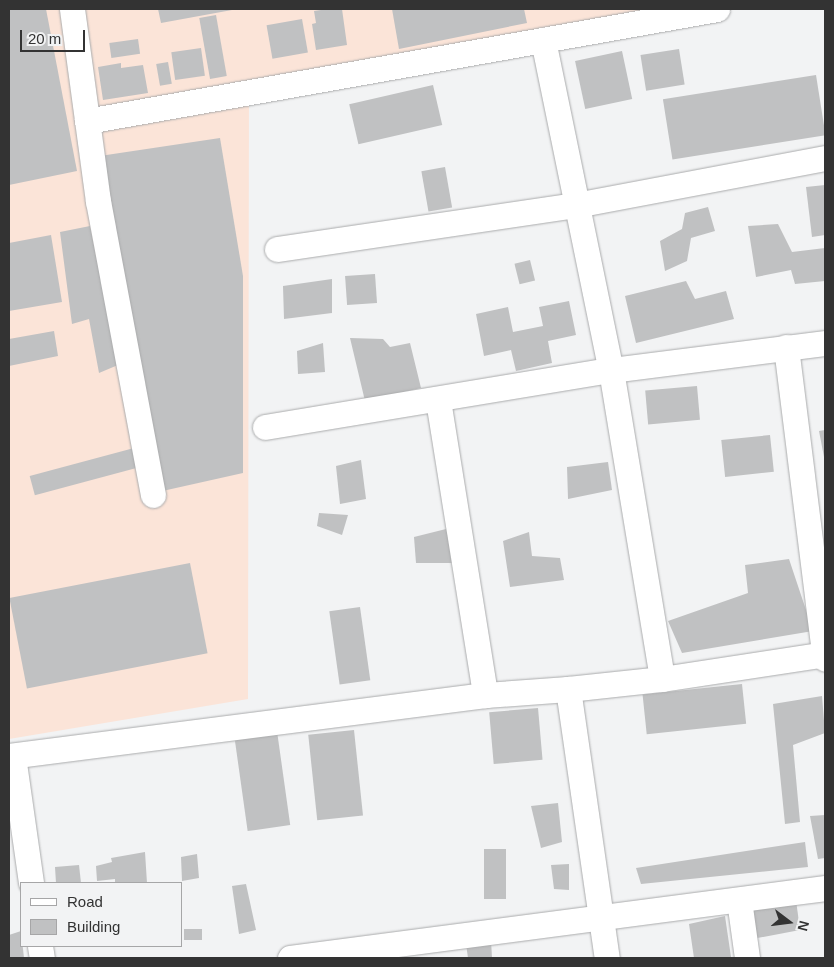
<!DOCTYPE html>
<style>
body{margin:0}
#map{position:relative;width:834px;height:967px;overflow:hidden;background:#f2f3f4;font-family:Helvetica,sans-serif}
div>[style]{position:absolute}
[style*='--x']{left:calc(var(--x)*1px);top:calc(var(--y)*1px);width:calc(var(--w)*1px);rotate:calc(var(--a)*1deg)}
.industrial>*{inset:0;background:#fbe4d8}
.building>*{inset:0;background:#c0c1c2;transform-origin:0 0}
.roads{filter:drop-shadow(0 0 1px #aaabac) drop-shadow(0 0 1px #aaabac)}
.street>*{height:25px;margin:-12.5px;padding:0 12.5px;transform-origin:12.5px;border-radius:12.5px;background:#fff}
span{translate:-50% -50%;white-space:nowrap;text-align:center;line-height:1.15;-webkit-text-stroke:4px #f2f3f4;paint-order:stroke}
.frame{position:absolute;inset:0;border:10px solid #333;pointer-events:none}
.legend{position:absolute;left:20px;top:882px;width:162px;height:65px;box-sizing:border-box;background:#f2f3f4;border:1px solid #a6a6a7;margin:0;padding:6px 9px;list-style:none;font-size:15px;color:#333}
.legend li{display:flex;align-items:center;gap:10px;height:25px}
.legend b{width:25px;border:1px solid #a6a6a7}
.north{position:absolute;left:764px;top:897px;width:50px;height:50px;-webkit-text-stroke:4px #f2f3f4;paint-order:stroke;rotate:105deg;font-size:14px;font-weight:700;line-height:20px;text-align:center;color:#333}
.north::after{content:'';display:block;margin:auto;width:18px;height:22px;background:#333;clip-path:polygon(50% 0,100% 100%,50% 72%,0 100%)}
.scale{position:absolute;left:20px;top:30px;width:65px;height:22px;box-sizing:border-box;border:2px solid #333;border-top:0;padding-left:6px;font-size:15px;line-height:18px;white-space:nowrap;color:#333;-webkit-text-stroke:4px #f2f3f4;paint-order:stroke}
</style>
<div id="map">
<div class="industrial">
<div style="clip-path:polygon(9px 9px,648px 9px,249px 83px,248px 699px,9px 739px)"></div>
</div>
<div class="building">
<div style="clip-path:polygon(9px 9px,46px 9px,77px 171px,9px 185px)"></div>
<div style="clip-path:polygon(158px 9px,232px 9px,232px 10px,161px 23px)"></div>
<div style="clip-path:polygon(328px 9px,342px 9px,347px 45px,316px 50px,312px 24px,316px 23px,314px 11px)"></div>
<div style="clip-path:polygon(392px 9px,524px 9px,527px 23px,399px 49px)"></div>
<div style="left:216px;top:15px;width:62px;height:17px;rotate:80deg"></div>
<div style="left:302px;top:19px;width:34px;height:36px;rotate:80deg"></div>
<div style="left:138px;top:39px;width:15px;height:29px;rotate:82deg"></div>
<div style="left:201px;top:48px;width:28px;height:30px;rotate:82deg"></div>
<div style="left:679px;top:49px;width:36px;height:39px;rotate:81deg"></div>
<div style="left:622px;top:51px;width:49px;height:48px;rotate:78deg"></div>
<div style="left:168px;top:62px;width:22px;height:12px;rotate:80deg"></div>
<div style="clip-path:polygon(121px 63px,121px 68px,143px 65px,148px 93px,103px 100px,98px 67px)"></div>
<div style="left:816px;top:75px;width:61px;height:155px;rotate:81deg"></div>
<div style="left:433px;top:85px;width:41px;height:86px;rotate:77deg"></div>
<div style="clip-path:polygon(220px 138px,243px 276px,243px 473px,158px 492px,93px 157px)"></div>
<div style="left:445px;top:167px;width:41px;height:24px;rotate:80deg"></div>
<div style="clip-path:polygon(825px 185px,825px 235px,812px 237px,806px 187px)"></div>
<div style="clip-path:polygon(708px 207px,715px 231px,691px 238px,687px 261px,665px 271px,660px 241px,682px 229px,685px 213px)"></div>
<div style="clip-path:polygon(778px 224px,792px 252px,825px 248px,825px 281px,795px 284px,791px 270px,756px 277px,748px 226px)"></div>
<div style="clip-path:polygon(90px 226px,118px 365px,99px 373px,89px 319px,72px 324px,60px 232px)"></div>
<div style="clip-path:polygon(51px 235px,62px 302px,9px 311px,9px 243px)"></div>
<div style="left:530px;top:260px;width:21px;height:16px;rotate:76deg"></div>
<div style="left:375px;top:274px;width:29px;height:30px;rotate:86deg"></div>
<div style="clip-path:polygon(332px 279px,332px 313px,284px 319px,283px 286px)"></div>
<div style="clip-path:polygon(686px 281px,695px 299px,726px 291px,734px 319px,636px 343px,625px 296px)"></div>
<div style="clip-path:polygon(569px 301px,576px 335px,548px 341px,552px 363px,516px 371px,511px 350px,484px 356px,476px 314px,508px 307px,513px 332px,543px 326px,539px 307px)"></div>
<div style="clip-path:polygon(54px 331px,58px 356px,9px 366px,9px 339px)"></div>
<div style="clip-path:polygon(350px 338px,383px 339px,390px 347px,410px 343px,421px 388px,365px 401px)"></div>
<div style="clip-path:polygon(323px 343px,325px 372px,298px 374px,297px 351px)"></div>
<div style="left:697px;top:386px;width:34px;height:52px;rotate:85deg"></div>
<div style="clip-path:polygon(825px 430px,825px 457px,824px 457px,819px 431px)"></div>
<div style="left:770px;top:435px;width:37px;height:49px;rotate:84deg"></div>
<div style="left:134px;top:448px;width:20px;height:108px;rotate:75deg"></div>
<div style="clip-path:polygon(361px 460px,366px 499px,340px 504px,336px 466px)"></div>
<div style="clip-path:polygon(608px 462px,612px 490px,568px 499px,567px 467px)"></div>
<div style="clip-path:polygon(319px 513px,348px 515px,342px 535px,317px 526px)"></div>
<div style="clip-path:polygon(446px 529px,456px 563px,416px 563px,414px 537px)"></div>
<div style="clip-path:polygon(529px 532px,532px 556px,560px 558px,564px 580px,510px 587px,503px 541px)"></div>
<div style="clip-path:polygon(789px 559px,813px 631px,682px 653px,668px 621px,748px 593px,745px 565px)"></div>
<div style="left:190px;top:563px;width:92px;height:184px;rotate:79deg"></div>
<div style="left:360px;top:607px;width:74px;height:31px;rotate:82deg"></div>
<div style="left:742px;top:684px;width:40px;height:100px;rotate:84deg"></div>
<div style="clip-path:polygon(822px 696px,825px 733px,793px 745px,800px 822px,785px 824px,773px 704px)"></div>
<div style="left:538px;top:708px;width:52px;height:49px;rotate:85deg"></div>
<div style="left:354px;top:730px;width:86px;height:46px;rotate:84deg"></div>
<div style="left:277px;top:731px;width:95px;height:43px;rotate:82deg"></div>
<div style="clip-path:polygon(558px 803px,562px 842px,541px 848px,531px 806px)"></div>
<div style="clip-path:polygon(825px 815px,825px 858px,818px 859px,810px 816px)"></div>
<div style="clip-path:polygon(805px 842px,808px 867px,641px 884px,636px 868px)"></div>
<div style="left:484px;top:849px;width:22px;height:50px"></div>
<div style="clip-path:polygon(145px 852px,147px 883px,115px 883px,115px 879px,97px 881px,96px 866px,112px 862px,111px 858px)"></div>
<div style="clip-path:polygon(197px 854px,199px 878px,182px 881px,181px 857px)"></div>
<div style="clip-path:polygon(569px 864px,569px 890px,554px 889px,551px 865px)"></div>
<div style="clip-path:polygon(79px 865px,81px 883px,56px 883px,55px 867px)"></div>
<div style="clip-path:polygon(246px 884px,256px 930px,239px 934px,232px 886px)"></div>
<div style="clip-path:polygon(796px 900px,800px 930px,752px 939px,751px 911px)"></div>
<div style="clip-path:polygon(725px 916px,731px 957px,694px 958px,689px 924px)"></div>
<div style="left:202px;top:929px;width:11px;height:18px;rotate:90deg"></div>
<div style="clip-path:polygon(21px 931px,24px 958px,9px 958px,9px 935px)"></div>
<div style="clip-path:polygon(491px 940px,492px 958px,468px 958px,466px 944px)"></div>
</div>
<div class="roads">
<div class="street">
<div style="--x:72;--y:9;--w:194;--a:82.3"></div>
<div style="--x:98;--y:201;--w:299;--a:79.4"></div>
<div style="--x:543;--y:40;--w:337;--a:78.4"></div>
<div style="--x:611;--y:370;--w:313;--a:80.6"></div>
<div style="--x:87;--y:121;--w:640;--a:-10.08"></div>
<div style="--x:277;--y:249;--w:302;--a:-8.4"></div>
<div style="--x:576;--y:205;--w:253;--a:-10.7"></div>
<div style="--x:786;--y:347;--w:314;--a:82.9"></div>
<div style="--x:438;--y:400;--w:299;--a:80.9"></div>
<div style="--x:265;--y:427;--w:351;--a:-9.4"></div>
<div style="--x:611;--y:370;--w:216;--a:-7.2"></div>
<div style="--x:568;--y:689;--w:272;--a:81.8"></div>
<div style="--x:9;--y:756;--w:480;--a:-7.3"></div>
<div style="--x:485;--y:695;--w:83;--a:-4.1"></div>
<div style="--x:568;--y:689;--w:95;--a:-6.1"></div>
<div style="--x:662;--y:679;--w:165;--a:-8.7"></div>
<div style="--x:13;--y:756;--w:128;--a:81.9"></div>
<div style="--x:739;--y:900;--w:59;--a:82.1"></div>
<div style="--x:40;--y:946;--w:12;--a:81"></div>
<div style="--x:290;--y:958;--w:540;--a:-7.45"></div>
</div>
</div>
<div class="frame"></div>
<ul class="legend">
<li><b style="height:6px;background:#fff"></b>Road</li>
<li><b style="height:14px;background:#c0c1c2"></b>Building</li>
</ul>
<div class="north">N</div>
<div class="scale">20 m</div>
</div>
